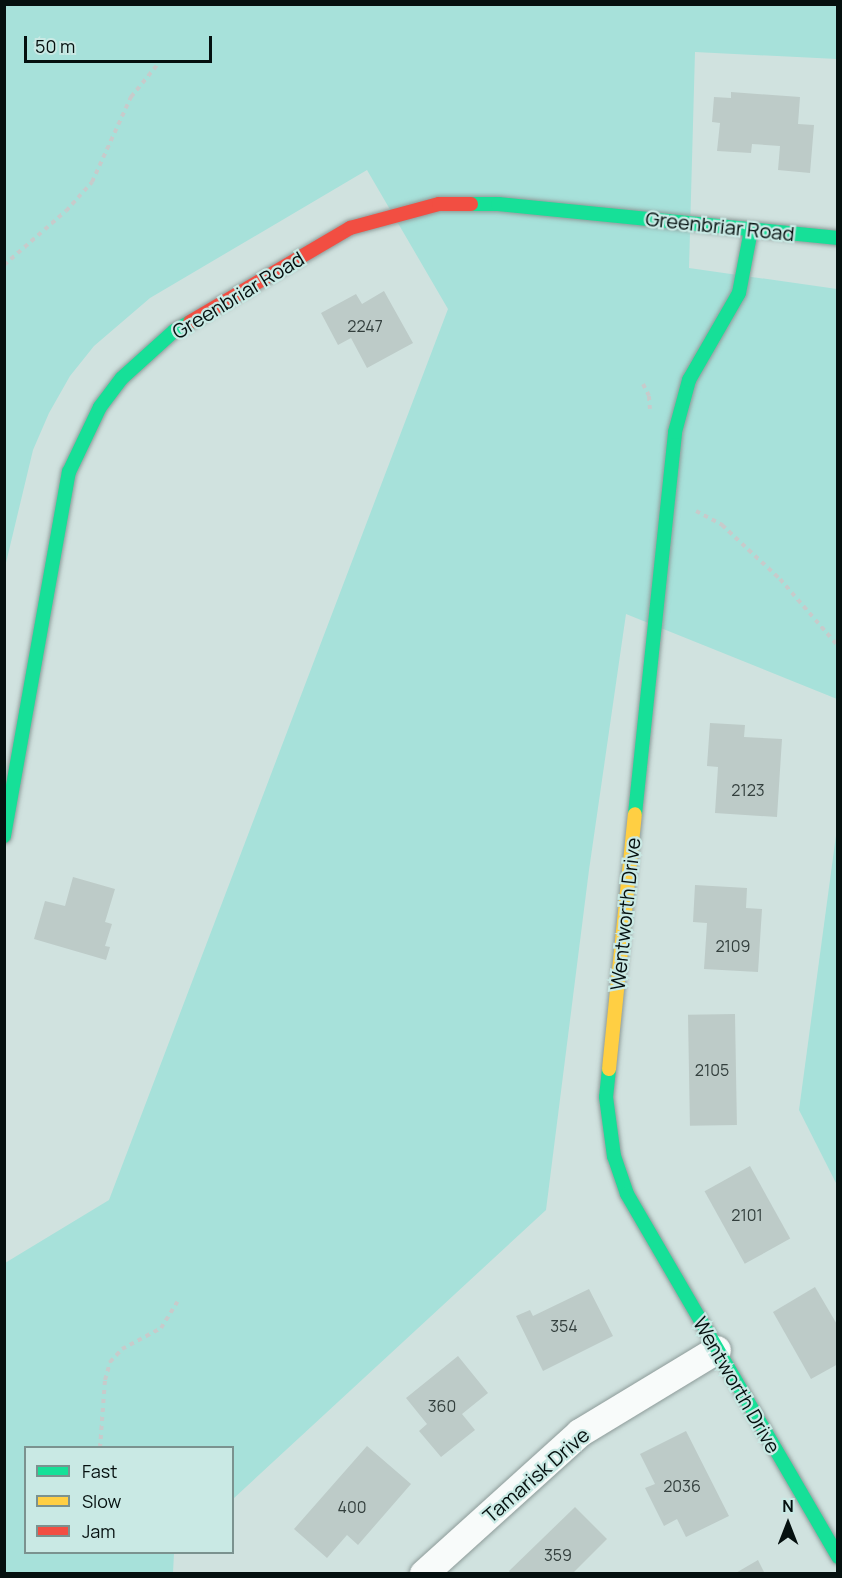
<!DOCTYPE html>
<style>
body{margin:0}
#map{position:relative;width:842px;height:1578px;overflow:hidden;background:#d0e2df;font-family:Manrope,sans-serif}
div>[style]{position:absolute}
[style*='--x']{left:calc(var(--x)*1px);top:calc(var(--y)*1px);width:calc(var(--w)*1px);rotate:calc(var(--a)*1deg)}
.green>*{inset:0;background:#a7e1da}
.building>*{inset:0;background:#bdcbc8;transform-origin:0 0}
.path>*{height:4px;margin-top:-2px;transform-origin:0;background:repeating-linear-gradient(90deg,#c7cbcb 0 4.5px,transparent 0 9px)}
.roads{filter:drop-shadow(0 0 2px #8d9b99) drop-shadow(0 0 2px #8d9b99)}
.street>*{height:28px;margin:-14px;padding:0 14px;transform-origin:14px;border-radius:14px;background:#f8fbfa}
.fast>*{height:14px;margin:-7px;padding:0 7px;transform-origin:7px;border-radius:7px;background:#16e098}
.slow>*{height:14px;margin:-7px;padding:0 7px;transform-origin:7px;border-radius:7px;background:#ffcf43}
.jam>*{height:14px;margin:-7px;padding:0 7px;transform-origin:7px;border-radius:7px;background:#f24e42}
span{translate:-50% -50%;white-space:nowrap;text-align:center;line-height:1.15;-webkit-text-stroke:4.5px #c9e9e4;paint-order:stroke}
.number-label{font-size:16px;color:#333f3d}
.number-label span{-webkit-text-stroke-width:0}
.street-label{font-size:20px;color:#05100f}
.frame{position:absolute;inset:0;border:6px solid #05100f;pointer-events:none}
.legend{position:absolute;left:24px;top:1446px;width:210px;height:108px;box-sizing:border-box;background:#c9e9e4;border:2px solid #7b928f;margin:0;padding:8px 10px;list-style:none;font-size:18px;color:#05100f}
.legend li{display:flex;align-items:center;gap:12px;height:30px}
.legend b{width:30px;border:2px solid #7b928f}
.north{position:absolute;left:758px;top:1494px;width:60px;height:60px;-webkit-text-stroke:4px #c9e9e4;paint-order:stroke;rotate:0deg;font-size:16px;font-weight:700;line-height:24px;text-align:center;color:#05100f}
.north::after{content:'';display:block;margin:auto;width:21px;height:27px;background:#05100f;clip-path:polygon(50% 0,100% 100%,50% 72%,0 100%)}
.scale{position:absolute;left:24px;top:36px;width:188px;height:27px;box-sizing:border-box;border:3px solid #05100f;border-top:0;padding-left:8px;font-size:18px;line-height:21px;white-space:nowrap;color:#05100f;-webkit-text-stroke:4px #c9e9e4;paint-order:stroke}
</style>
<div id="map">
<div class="green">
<div style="clip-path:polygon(5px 5px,837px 5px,837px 59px,695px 52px,689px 268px,837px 289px,837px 699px,626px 614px,589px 870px,546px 1210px,233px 1499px,232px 1448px,26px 1448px,26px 1552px,174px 1553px,173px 1573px,5px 1574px,5px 1263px,109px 1200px,448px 309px,367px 170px,150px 298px,94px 346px,70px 376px,49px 413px,33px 450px,5px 567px)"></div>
<div style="clip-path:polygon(837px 828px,837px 1185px,799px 1110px)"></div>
</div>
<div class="building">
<div style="clip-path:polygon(731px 92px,800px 97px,798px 124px,814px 125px,810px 173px,778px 170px,780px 146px,752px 144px,751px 153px,717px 151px,720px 123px,712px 122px,714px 97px,731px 98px)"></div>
<div style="clip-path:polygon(384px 291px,413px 343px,367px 368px,351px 338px,338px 345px,321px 313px,356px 294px,362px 304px)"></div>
<div style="clip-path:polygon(710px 723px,745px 725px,744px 737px,782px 739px,777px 817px,715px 813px,718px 767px,707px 766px)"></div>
<div style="clip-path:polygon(73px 877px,115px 889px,105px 922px,112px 924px,105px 946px,110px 947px,106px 960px,34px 939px,45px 901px,65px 906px)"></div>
<div style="clip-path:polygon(695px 885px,747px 888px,746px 908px,762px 909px,758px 972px,704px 969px,707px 923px,693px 922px)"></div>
<div style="left:735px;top:1014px;width:111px;height:47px;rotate:89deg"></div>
<div style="left:750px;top:1166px;width:83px;height:52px;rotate:61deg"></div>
<div style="clip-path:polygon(815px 1287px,838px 1326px,838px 1364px,811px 1379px,773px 1312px)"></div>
<div style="clip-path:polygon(589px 1289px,613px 1336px,543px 1371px,516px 1316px,530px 1310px,533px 1316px)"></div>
<div style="clip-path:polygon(458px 1356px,488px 1393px,462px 1414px,475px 1430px,441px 1457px,419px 1431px,427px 1424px,406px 1398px)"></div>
<div style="clip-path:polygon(686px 1431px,729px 1516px,686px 1537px,677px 1519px,664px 1526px,645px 1488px,655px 1484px,640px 1454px)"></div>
<div style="clip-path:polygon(367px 1446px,411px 1484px,358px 1545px,347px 1535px,327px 1558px,294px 1529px)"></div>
<div style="clip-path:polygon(575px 1507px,607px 1539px,572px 1574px,511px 1574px,509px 1571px)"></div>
<div style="clip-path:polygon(758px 1560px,765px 1574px,734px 1574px)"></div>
</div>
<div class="path">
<div style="--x:4;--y:265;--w:82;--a:-41.1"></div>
<div style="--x:66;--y:211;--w:39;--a:-48"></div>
<div style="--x:92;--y:182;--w:94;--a:-65.4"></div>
<div style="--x:131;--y:97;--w:41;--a:-50.9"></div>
<div style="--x:643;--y:384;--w:13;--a:63"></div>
<div style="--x:649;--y:396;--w:13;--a:86"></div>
<div style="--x:696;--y:511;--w:30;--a:28"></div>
<div style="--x:722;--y:525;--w:79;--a:43"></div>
<div style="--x:780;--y:579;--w:89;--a:49.1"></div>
<div style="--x:100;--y:1448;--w:68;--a:-85.8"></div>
<div style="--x:105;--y:1380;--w:19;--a:-74"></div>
<div style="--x:110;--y:1362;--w:18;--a:-47"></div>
<div style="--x:122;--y:1349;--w:44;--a:-28.3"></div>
<div style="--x:161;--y:1328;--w:31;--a:-58"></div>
</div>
<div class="roads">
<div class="street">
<div style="--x:424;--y:1574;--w:210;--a:-42.1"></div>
<div style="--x:580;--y:1433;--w:160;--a:-31.2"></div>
</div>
<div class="fast">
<div style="--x:471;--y:204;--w:27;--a:0"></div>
<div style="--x:498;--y:204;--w:342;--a:5.7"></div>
<div style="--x:635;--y:814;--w:384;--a:-84"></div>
<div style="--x:675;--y:432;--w:54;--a:-74.9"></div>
<div style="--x:689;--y:380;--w:100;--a:-60.1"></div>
<div style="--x:739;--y:293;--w:64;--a:-79.2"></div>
<div style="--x:4;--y:836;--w:370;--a:-79.9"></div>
<div style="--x:69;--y:472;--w:72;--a:-64.5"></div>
<div style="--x:100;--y:407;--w:36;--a:-53"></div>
<div style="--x:122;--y:378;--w:70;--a:-42.1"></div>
<div style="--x:174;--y:331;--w:18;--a:-29"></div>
<div style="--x:609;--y:1069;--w:28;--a:96"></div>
<div style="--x:606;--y:1097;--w:60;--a:82.3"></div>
<div style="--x:614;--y:1156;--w:40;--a:71.1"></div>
<div style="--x:627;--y:1194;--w:420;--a:59.8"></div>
</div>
<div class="slow">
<div style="--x:609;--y:1069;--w:256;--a:-84.2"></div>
</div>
<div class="jam">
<div style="--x:190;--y:322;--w:186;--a:-30.4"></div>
<div style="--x:350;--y:228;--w:92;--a:-15.1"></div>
<div style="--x:439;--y:204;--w:32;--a:0"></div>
</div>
</div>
<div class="number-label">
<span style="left:365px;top:326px">2247</span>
<span style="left:748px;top:790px">2123</span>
<span style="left:733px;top:946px">2109</span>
<span style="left:712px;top:1070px">2105</span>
<span style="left:747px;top:1215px">2101</span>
<span style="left:564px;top:1326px">354</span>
<span style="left:442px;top:1406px">360</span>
<span style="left:682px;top:1486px">2036</span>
<span style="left:352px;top:1507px">400</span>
<span style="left:558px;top:1555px">359</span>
</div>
<div class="street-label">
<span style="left:720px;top:226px;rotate:6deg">Greenbriar Road</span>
<span style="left:238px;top:295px;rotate:-31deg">Greenbriar Road</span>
<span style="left:625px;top:914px;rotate:-84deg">Wentworth Drive</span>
<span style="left:737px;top:1385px;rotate:60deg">Wentworth Drive</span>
<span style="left:536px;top:1475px;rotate:-41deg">Tamarisk Drive</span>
</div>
<div class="frame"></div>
<ul class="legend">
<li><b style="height:8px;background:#16e098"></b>Fast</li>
<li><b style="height:8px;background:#ffcf43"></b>Slow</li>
<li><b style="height:8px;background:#f24e42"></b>Jam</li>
</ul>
<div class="north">N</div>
<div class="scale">50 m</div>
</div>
